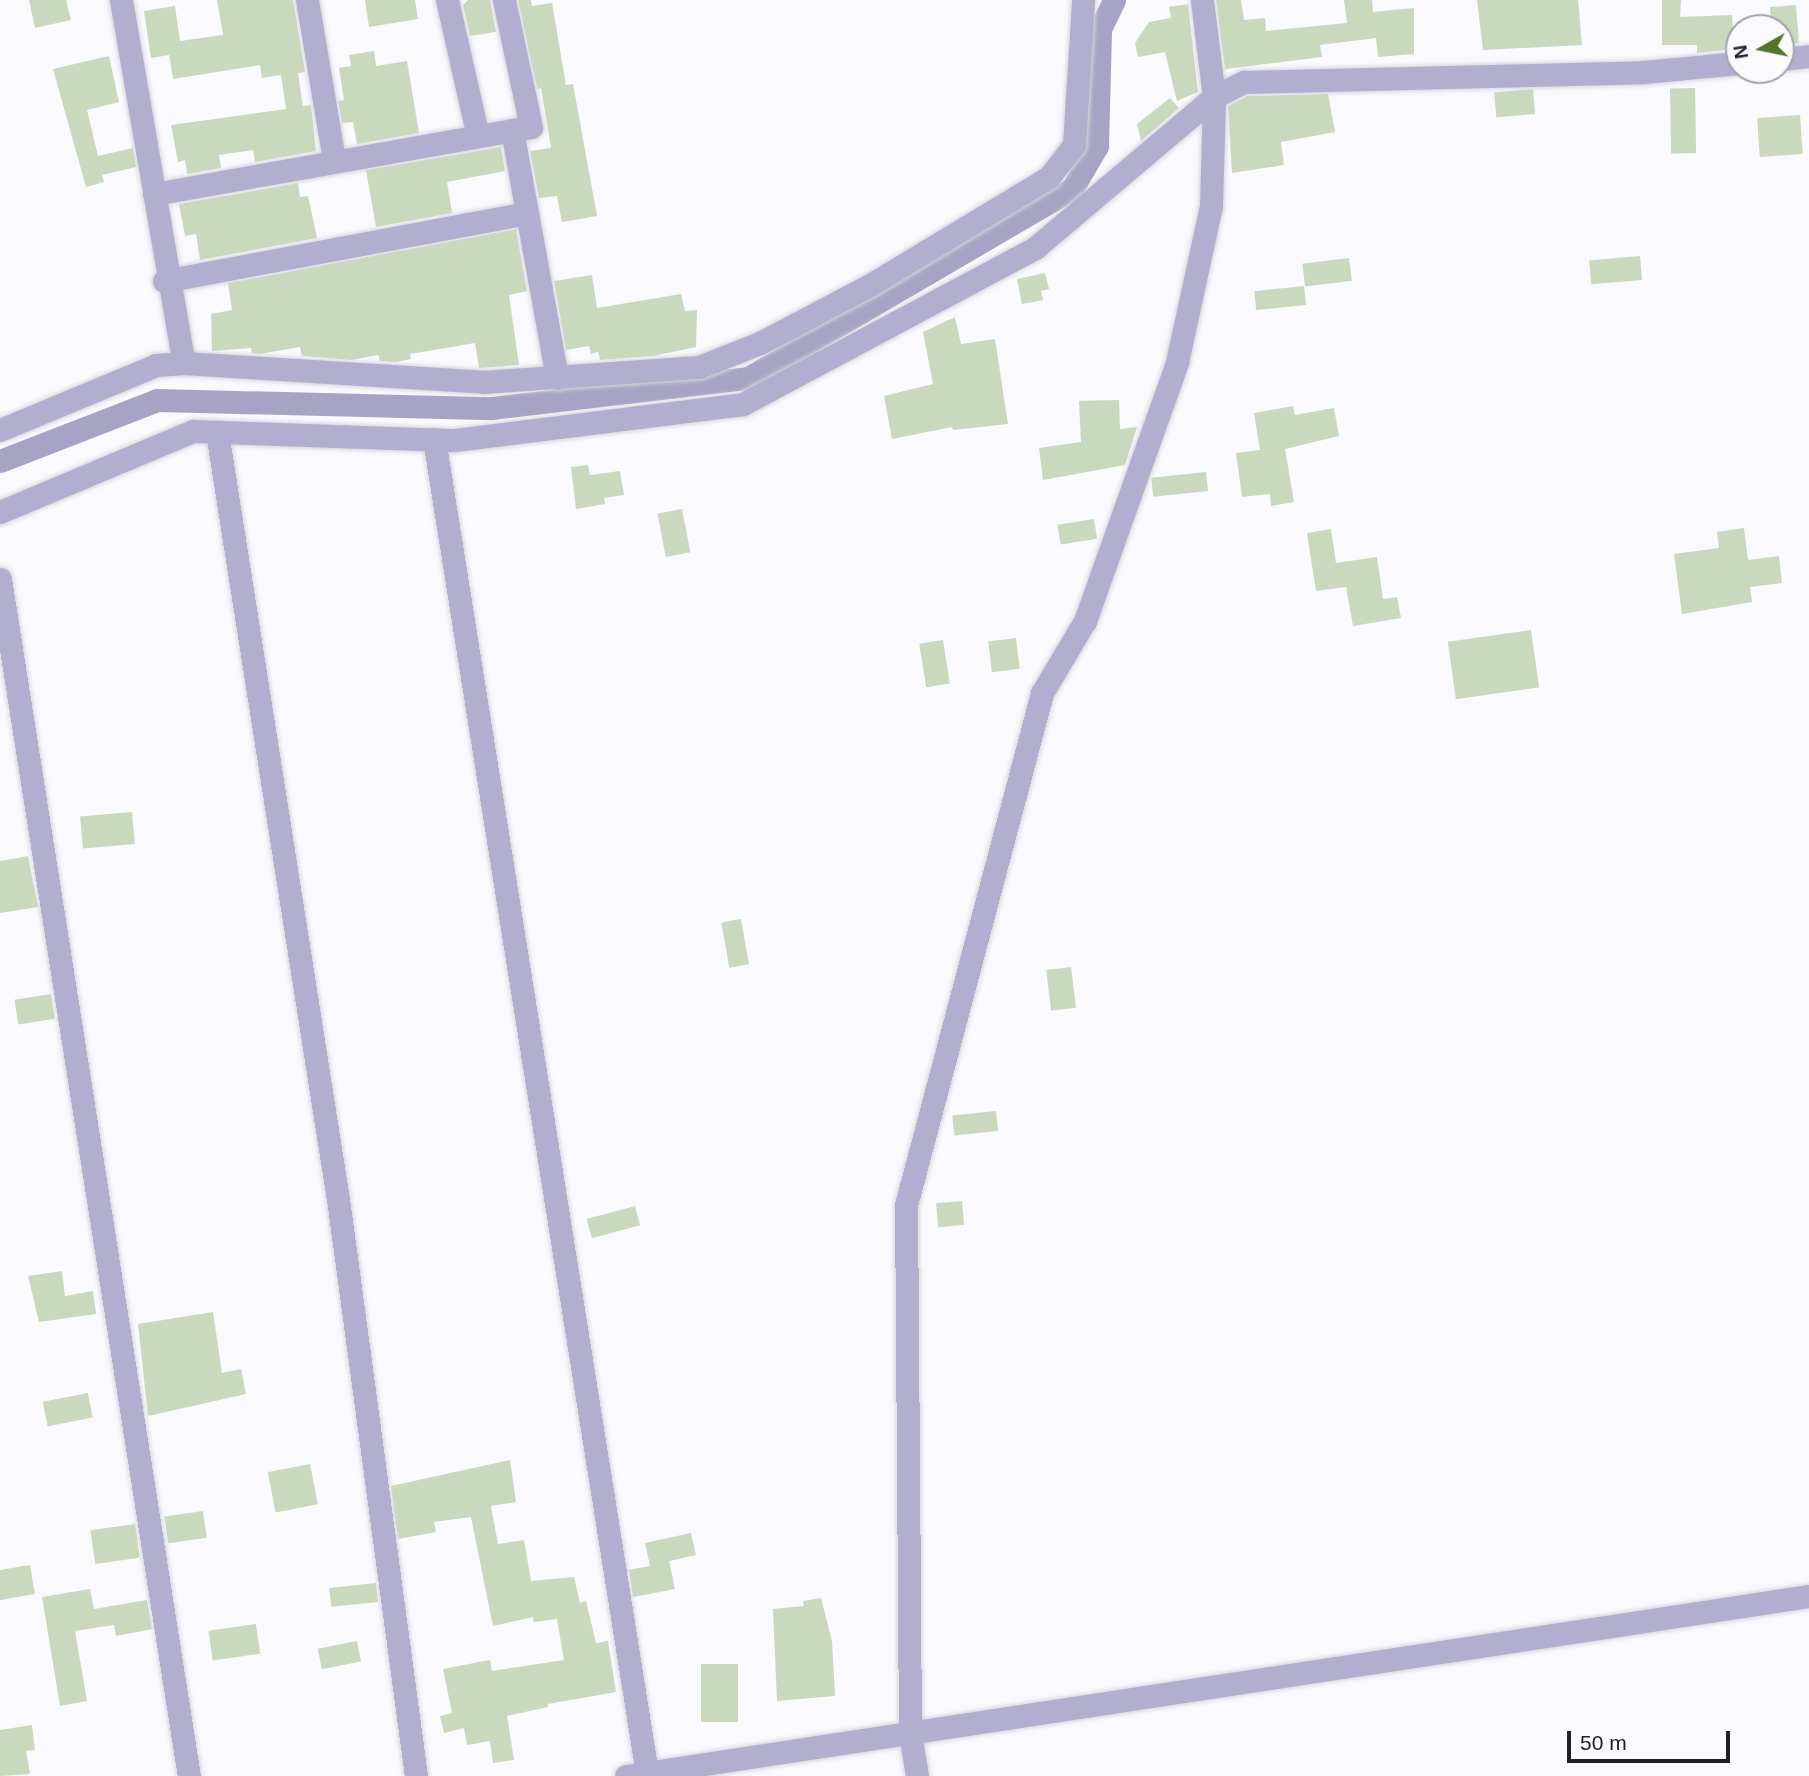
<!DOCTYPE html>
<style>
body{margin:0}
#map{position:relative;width:1809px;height:1776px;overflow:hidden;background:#f9f9fe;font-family:Arial,sans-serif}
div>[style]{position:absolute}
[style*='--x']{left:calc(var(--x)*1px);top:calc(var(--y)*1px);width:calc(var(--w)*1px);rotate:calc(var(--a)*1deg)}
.canal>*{height:23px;margin:-11.5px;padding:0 11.5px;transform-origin:11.5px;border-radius:11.5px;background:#a7a3c5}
.building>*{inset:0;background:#cad8be;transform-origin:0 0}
.roads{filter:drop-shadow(0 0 2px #d6d6dc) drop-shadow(0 0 2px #d6d6dc)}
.street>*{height:23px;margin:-11.5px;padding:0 11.5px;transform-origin:11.5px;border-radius:11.5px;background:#b2aed0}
span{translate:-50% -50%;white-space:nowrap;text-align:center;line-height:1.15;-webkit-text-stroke:5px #f9f9fe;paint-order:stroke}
.north{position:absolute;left:1725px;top:14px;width:70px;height:70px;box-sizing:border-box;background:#f9f9fe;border:2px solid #a3a2a9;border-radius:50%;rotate:261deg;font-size:19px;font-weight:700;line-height:28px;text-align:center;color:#21202a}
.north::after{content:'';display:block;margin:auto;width:24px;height:32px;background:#54742c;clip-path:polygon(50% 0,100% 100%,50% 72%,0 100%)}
.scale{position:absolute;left:1567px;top:1731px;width:163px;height:32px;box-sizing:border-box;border:4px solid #21202a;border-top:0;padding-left:9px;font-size:21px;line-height:24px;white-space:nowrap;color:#21202a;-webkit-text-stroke:5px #f9f9fe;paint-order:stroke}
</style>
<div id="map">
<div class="canal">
<div style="--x:0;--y:461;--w:168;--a:-21.2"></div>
<div style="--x:157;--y:400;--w:335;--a:1.4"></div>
<div style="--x:492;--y:408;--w:258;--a:-6.7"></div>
<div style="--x:748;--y:378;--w:375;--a:-30.3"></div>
<div style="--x:1072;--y:189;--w:50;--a:-59.8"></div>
<div style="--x:1097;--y:146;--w:117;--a:-88.5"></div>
<div style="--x:1100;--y:29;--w:32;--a:-64"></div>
</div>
<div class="building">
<div style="clip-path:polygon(29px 0,66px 0,71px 20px,35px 28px)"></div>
<div style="clip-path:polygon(217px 0,293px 0,305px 72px,298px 73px,303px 106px,311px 105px,316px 151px,255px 162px,253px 150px,219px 155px,221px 168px,187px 174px,185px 160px,178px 162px,171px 125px,286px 109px,281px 75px,262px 78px,260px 65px,173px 79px,169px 55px,151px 58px,144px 11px,175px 6px,180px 41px,223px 35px)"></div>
<div style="clip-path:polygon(365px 0,415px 0,418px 19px,369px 27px)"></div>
<div style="clip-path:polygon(468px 0,490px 0,496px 32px,470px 36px,463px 5px)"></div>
<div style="clip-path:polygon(518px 0,531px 0,532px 6px,552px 3px,566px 85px,573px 84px,597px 216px,562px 222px,557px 196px,539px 198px,530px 151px,551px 148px,541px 88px,537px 89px)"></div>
<div style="clip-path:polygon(1216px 0,1241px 0,1244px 20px,1265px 18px,1266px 31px,1347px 23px,1344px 0,1372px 0,1373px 12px,1414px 8px,1414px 54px,1378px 57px,1376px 38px,1320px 45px,1322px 57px,1225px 69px)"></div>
<div style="clip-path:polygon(1477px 0,1578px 0,1582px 45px,1483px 50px)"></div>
<div style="clip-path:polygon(1662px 0,1681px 0,1680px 17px,1732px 15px,1734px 49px,1697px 53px,1697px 45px,1662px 45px)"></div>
<div style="clip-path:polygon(1188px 4px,1198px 92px,1177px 101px,1165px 52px,1138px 57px,1135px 43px,1149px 22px,1171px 18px,1169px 7px)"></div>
<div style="clip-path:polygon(1796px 5px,1799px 43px,1781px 45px,1781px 28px,1771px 28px,1770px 7px)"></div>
<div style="clip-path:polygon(374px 51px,376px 66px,407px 61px,419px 133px,357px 144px,353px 122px,342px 123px,338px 101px,344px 100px,339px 68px,351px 66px,349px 55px)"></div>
<div style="clip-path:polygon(109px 56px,119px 102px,87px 110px,98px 156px,133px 148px,136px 167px,102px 175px,104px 182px,86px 187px,53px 69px)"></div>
<div style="left:1695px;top:88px;width:65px;height:25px;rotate:89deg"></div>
<div style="left:1533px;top:89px;width:25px;height:39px;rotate:85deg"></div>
<div style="clip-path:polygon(1328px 94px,1335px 132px,1281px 142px,1284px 165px,1232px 173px,1228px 106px,1247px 96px)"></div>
<div style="clip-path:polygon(1170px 98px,1179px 108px,1141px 141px,1137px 124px)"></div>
<div style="left:1800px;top:115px;width:39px;height:43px;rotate:86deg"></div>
<div style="clip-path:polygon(501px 147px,505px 171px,447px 182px,452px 213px,376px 227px,366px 170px)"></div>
<div style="clip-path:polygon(298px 183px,300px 197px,308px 196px,317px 238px,200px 260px,196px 234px,185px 236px,179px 204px)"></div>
<div style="clip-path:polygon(516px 229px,527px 291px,509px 295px,519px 365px,479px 368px,475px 343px,410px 354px,411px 359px,396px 362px,380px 361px,378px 355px,351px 360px,302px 356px,300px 347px,259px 354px,252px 353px,251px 348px,212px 351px,211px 314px,232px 310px,228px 283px)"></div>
<div style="left:1640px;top:256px;width:24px;height:51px;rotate:85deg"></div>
<div style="left:1349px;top:258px;width:23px;height:47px;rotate:83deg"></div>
<div style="clip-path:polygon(1045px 273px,1049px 289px,1041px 291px,1043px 300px,1022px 304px,1017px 279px)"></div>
<div style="clip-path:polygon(592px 275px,597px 308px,681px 294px,685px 311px,697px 310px,696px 347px,653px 356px,600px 360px,598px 352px,591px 354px,589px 346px,566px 350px,554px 281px)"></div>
<div style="left:1304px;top:286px;width:19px;height:50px;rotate:84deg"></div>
<div style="clip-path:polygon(955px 317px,961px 344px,995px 339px,1008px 424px,953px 430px,952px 427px,892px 439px,884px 396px,933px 384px,923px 332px)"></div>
<div style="clip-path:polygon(1119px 400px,1120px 429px,1137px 427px,1125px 465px,1043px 480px,1039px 448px,1081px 442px,1079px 401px)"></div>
<div style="clip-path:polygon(1293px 406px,1295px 415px,1334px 408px,1339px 436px,1285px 449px,1294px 502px,1271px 506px,1270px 494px,1242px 497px,1236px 453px,1260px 450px,1254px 413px)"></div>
<div style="clip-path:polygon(588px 465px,590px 475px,620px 471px,624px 495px,604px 498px,605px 504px,576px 509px,571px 467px)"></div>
<div style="left:1206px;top:472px;width:19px;height:55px;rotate:84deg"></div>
<div style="left:682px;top:509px;width:44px;height:25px;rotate:79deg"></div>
<div style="left:1094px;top:519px;width:20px;height:37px;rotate:81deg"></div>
<div style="clip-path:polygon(1744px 528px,1748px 560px,1779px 556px,1782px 583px,1750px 587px,1752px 602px,1682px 614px,1674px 554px,1719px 548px,1717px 532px)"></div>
<div style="clip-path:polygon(1331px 529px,1336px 563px,1377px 557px,1383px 599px,1397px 597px,1401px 618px,1353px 626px,1346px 587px,1316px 591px,1307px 533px)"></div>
<div style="left:1531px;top:630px;width:58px;height:84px;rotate:82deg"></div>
<div style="left:1016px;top:638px;width:31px;height:28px;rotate:83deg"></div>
<div style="left:943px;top:640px;width:44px;height:24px;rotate:81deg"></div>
<div style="left:132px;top:812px;width:32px;height:52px;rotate:85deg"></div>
<div style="clip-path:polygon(28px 856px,38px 907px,0 913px,0 861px)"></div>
<div style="left:741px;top:919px;width:46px;height:20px;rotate:80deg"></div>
<div style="left:1071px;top:967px;width:41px;height:25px;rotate:83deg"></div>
<div style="left:51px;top:994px;width:25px;height:37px;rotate:81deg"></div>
<div style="left:996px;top:1111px;width:20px;height:44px;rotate:84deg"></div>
<div style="left:962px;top:1201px;width:24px;height:26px;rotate:85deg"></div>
<div style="left:635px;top:1206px;width:20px;height:50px;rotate:75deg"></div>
<div style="clip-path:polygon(62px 1271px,65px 1296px,93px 1291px,96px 1314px,39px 1322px,28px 1276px)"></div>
<div style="clip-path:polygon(213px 1312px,222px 1373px,241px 1369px,246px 1394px,148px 1416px,138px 1324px)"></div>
<div style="left:88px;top:1393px;width:25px;height:46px;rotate:79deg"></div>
<div style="clip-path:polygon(510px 1460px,516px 1502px,491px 1506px,498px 1544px,524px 1540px,531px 1581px,574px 1577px,580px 1603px,586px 1601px,596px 1643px,608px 1641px,616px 1692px,548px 1704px,548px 1707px,507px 1716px,514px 1760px,493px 1763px,490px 1741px,467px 1745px,464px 1728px,444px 1733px,440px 1716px,452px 1713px,443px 1669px,490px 1660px,492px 1671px,564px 1660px,557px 1619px,534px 1622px,533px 1617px,493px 1626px,471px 1517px,434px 1522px,436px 1532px,398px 1539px,391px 1486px)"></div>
<div style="left:310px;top:1464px;width:41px;height:43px;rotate:79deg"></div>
<div style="left:203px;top:1511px;width:27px;height:39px;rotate:82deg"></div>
<div style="left:135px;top:1524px;width:34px;height:45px;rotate:82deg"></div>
<div style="clip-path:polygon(691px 1533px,696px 1555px,669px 1561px,675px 1589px,633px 1597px,629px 1570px,650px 1566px,645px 1543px)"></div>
<div style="clip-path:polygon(30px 1565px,35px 1594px,0 1600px,0 1570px)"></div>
<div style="left:376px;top:1583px;width:19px;height:47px;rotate:84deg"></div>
<div style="clip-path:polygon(90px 1589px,94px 1609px,147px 1600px,152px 1629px,116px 1636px,114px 1625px,75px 1631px,87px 1701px,60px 1706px,42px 1597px)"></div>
<div style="clip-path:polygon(821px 1598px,832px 1641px,835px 1696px,777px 1701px,773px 1609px,804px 1606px,803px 1601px)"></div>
<div style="left:256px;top:1624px;width:30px;height:48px;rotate:82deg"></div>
<div style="left:357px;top:1641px;width:21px;height:40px;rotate:79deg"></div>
<div style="left:701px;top:1664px;width:37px;height:58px"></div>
<div style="clip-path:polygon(32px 1725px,35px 1750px,26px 1751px,30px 1774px,0 1776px,0 1730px)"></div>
</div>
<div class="roads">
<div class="street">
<div style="--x:121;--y:0;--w:368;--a:80.2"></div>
<div style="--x:307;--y:0;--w:162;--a:80.4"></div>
<div style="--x:447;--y:0;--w:139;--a:77.2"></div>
<div style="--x:1781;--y:59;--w:28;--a:-6"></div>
<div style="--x:512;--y:130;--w:252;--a:79.7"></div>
<div style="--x:154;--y:194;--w:383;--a:-10.1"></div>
<div style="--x:531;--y:127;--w:130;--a:-102"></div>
<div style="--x:164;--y:281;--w:369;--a:-10.6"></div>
<div style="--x:0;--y:430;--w:169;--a:-22.6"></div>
<div style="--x:156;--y:365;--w:28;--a:-4"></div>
<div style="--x:184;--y:363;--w:300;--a:3.6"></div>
<div style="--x:483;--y:382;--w:217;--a:-4"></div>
<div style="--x:699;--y:367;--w:66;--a:-21.5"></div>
<div style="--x:760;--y:343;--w:124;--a:-27.8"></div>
<div style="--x:870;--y:285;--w:209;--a:-31.1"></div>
<div style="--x:1049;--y:177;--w:41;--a:-52"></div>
<div style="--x:1074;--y:145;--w:145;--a:-86.4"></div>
<div style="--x:217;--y:432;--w:776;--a:81.04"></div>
<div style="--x:338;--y:1199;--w:582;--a:82.3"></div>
<div style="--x:434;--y:439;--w:1351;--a:80.93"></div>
<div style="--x:0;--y:512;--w:209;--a:-22.8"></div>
<div style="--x:193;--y:431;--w:262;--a:2"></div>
<div style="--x:455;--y:440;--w:290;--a:-7.1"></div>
<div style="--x:743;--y:404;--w:331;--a:-28.1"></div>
<div style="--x:1035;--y:248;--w:234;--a:-40.2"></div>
<div style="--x:1214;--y:97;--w:34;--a:-27"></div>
<div style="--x:1244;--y:82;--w:400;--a:-1.4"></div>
<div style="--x:1644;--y:72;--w:95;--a:-5.4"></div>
<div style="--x:0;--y:579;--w:1212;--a:81.03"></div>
<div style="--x:626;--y:1776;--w:1197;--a:-8.65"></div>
<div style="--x:917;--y:1776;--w:44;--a:-99.2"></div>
<div style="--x:910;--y:1733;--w:528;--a:-90.43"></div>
<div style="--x:906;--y:1205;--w:530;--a:-75.12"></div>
<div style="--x:1042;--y:693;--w:84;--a:-59.2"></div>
<div style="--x:1085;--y:621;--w:275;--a:-70.4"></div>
<div style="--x:1177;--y:362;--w:160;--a:-77.7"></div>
<div style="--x:1211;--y:206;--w:109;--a:-88.4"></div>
<div style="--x:1214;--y:97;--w:98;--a:-97.1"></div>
</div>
</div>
<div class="north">N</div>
<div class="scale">50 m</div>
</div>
